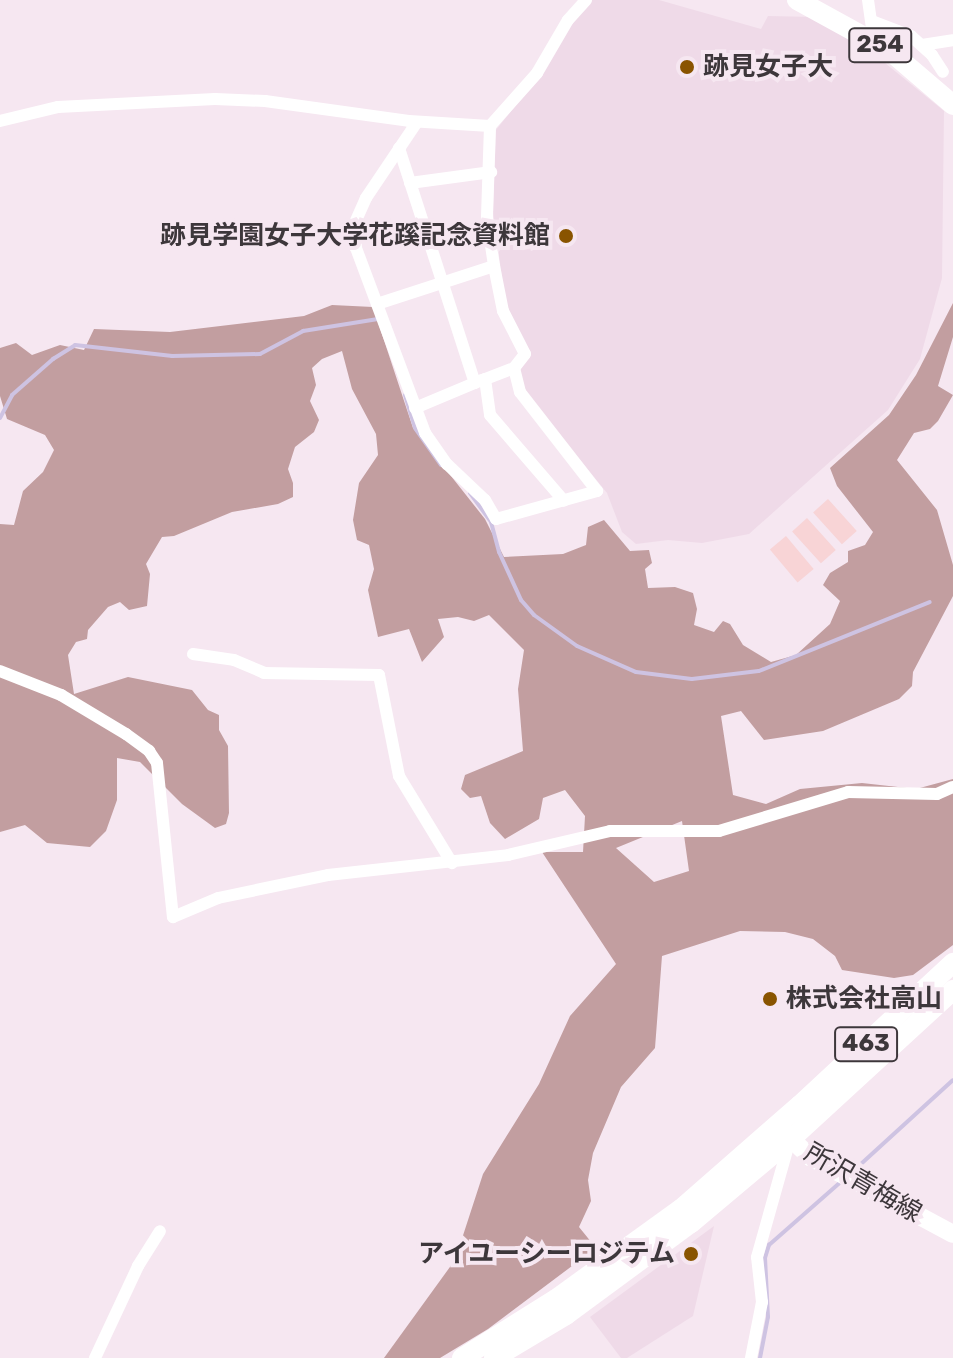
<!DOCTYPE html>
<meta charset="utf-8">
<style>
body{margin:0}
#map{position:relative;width:953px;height:1358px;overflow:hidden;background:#f6e7f1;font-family:Rubik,"Noto Sans JP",sans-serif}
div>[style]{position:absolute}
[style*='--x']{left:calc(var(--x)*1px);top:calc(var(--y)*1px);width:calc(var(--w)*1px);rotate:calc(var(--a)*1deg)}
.built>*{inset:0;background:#efdae8}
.green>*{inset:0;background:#f8d4d6;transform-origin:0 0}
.forest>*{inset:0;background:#c29ea0}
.stream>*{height:4px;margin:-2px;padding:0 2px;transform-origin:2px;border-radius:2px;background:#cec3e2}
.minor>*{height:12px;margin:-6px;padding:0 6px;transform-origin:6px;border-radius:6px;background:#fff}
.secondary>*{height:18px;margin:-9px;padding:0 9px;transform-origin:9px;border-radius:9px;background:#fff}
.trunk>*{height:20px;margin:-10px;padding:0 10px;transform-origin:10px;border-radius:10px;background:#fff}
.dots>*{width:22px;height:22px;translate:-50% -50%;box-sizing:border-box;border:4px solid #f6e7f1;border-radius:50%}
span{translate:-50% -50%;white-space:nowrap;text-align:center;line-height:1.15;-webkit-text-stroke:8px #f6e7f1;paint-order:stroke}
.shield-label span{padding:2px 6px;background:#f6e7f1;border:2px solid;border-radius:6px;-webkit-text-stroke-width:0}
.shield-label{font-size:24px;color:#3d373b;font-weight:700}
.poi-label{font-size:26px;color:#3d373b;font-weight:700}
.left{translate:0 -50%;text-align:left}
.right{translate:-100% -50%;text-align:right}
.street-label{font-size:26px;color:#3d373b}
</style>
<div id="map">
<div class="built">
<div style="clip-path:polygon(592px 0,659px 0,761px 29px,768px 16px,815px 17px,874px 54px,944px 111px,942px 278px,920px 359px,888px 410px,749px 534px,702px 543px,668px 540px,636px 544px,622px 532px,607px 493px,524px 391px,519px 371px,530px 355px,507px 314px,493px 212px,496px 130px,543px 71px,572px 23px)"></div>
<div style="clip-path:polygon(714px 1226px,693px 1316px,627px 1358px,621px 1358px,590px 1317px)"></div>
</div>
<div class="green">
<div style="left:828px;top:499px;width:43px;height:20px;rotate:48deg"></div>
<div style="left:807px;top:518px;width:43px;height:20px;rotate:48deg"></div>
<div style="left:786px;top:536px;width:43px;height:21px;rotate:50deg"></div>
</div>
<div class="forest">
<div style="clip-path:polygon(evenodd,953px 303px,953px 337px,938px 386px,953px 395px,938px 421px,930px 429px,914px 433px,897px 460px,937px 510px,953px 565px,953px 596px,913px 672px,912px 686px,899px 699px,823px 731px,764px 740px,741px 711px,721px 716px,733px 795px,766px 804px,800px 789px,862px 783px,916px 789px,953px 779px,953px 945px,913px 975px,894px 978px,842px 970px,835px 956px,813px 939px,785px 932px,740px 931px,662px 956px,655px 1048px,621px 1087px,593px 1153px,588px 1180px,591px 1201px,579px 1227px,596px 1248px,488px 1329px,440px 1358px,384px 1358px,455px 1260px,483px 1174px,539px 1084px,570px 1016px,616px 964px,542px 852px,583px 852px,585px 816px,565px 790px,543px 798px,539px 819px,505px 839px,490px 823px,481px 796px,470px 798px,461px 789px,465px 775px,523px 751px,518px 689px,524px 650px,489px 615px,474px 621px,458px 617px,438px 619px,444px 637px,422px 662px,409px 629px,378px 637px,368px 590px,374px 569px,369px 545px,357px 540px,353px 520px,359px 483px,378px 455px,376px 434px,352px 389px,342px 351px,322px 359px,312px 368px,316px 385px,310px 401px,319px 420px,314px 432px,295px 447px,288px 469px,293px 483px,293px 497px,278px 504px,232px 512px,174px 536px,162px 537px,146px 564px,150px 574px,147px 606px,129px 610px,120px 602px,108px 607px,88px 630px,87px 639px,76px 642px,68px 655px,74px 694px,128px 677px,192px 690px,208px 710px,219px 715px,219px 730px,228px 746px,229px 813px,226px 824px,215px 828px,182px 804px,140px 762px,117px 758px,117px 800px,106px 831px,90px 847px,47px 843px,25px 825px,0 832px,0 524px,14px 525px,23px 491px,43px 472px,54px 450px,45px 435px,7px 419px,0 396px,0 348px,16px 343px,32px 355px,60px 345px,84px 350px,94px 329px,170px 332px,304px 316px,332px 305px,373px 307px,413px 428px,485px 519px,504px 557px,563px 554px,586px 545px,588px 527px,604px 520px,630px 551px,649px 550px,652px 563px,645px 569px,648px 588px,675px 587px,693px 593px,697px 609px,694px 625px,714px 632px,723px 621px,730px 624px,743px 645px,771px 662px,796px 655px,830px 624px,840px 601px,823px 585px,830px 573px,848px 562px,848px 551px,865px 545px,873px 532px,837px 486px,830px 468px,889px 415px,916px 375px,953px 303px,682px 821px,689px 871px,654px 882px,616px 848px,682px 821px)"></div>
</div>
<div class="stream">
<div style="--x:405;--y:395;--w:34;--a:73"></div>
<div style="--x:415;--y:428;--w:45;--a:54.9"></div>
<div style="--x:0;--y:418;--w:26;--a:-62"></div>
<div style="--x:12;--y:395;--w:55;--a:-41.3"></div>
<div style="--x:53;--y:359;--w:26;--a:-32"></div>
<div style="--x:75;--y:345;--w:98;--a:6.5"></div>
<div style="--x:172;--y:356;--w:88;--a:-1.3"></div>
<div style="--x:260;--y:354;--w:49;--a:-28.1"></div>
<div style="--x:303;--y:331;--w:76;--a:-9.1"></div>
<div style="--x:470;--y:493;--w:36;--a:54"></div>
<div style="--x:491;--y:522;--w:31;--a:75"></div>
<div style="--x:499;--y:552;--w:53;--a:65.4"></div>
<div style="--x:521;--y:600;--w:20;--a:49"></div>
<div style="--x:534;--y:615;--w:53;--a:35.8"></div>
<div style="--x:577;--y:646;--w:64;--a:23.8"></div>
<div style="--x:636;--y:672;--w:56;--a:7.1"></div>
<div style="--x:692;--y:679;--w:67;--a:-6.8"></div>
<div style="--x:759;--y:671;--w:184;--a:-22"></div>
<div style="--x:850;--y:1174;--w:139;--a:-42.4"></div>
<div style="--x:760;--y:1358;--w:42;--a:-79"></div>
<div style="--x:768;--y:1317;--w:59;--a:-92.9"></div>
<div style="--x:765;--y:1258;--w:14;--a:-73"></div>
<div style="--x:769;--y:1245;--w:98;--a:-41.3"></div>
</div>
<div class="minor">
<div style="--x:868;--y:0;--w:28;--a:82"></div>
<div style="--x:872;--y:21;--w:42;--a:21"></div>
<div style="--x:911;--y:36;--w:28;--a:42"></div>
<div style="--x:932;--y:55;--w:20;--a:57"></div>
<div style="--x:922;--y:45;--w:31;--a:-9"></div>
<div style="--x:0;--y:121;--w:60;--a:-13.6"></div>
<div style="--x:58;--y:107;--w:157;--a:-2.9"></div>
<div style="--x:215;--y:99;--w:50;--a:2.3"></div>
<div style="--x:265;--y:101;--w:145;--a:7.9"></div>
<div style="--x:409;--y:121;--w:81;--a:3.5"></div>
<div style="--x:490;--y:126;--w:71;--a:-48.4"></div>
<div style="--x:537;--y:73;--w:61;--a:-59.7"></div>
<div style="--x:568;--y:20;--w:27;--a:-48"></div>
<div style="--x:417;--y:122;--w:92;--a:123.9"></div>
<div style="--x:366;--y:198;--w:27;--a:114"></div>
<div style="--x:355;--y:223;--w:25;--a:88"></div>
<div style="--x:356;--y:248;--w:197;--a:69.5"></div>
<div style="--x:425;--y:433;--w:38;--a:55"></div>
<div style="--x:447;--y:464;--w:52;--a:43.5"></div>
<div style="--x:485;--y:500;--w:22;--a:60"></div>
<div style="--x:496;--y:519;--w:105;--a:-15.5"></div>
<div style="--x:597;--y:491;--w:125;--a:-127.9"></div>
<div style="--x:520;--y:392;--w:25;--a:-104"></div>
<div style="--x:490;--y:126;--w:92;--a:91.9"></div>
<div style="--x:487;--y:218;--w:49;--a:81.7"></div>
<div style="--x:494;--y:266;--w:46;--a:78.7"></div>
<div style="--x:503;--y:311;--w:48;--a:62.9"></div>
<div style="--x:525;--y:354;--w:18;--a:128"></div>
<div style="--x:514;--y:368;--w:31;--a:159"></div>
<div style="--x:485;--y:379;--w:36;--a:82"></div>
<div style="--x:490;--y:415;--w:113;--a:49.3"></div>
<div style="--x:399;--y:148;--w:247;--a:72.1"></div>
<div style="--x:410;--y:183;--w:82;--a:-7.7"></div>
<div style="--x:377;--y:304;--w:123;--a:-18"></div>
<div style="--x:415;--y:408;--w:73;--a:-22.7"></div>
<div style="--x:193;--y:654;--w:41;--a:8.3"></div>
<div style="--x:234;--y:660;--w:33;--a:23"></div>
<div style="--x:264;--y:673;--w:115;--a:1"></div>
<div style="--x:379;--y:675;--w:103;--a:78.8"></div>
<div style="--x:399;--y:776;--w:102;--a:58.7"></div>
<div style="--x:0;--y:671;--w:66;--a:21.5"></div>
<div style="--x:61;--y:695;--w:76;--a:31"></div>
<div style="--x:126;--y:734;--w:29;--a:36"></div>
<div style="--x:149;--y:751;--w:14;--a:56"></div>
<div style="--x:157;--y:763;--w:155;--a:84.1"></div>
<div style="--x:173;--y:917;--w:49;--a:-22.9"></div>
<div style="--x:218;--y:898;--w:112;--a:-11.8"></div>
<div style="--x:328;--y:875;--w:181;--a:-6.3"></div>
<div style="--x:508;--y:855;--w:105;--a:-13.2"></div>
<div style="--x:610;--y:831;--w:109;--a:0"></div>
<div style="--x:719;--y:831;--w:135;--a:-16.8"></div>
<div style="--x:848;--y:792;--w:89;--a:1.3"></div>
<div style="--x:937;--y:794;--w:17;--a:-24"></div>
<div style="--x:95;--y:1358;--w:102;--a:-64.9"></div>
<div style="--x:138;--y:1266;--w:41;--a:-57.8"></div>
<div style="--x:751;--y:1358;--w:57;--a:-78.9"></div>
<div style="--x:762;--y:1302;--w:45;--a:-96.3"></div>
<div style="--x:757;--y:1257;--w:118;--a:-74.3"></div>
</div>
<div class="secondary">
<div style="--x:782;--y:1130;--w:39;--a:44"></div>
<div style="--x:810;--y:1157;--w:162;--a:28.3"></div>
</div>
<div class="trunk">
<div style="--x:797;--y:0;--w:106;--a:28.7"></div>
<div style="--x:890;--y:51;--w:83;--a:40.6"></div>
<div style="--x:462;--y:1358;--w:111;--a:-32.1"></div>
<div style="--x:556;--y:1299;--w:154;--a:-35.8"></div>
<div style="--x:681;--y:1209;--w:158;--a:-41.2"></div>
<div style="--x:800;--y:1105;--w:209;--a:-42.9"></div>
<div style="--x:494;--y:1358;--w:84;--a:-30.8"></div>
<div style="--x:566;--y:1315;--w:155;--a:-36.4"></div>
<div style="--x:691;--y:1223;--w:129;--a:-40"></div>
<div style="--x:790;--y:1140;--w:222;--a:-42.6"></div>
</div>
<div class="dots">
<div style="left:687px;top:67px;background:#895400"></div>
<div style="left:566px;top:236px;background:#895400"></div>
<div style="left:770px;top:999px;background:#895400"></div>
<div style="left:691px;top:1254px;background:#895400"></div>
</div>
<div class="shield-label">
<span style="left:880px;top:45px">254</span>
<span style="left:866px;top:1044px">463</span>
</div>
<div class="poi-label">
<span class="left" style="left:703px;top:67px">跡見女子大</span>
<span class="right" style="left:550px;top:236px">跡見学園女子大学花蹊記念資料館</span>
<span class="left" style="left:786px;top:999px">株式会社高山</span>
<span class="right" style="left:675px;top:1254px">アイユーシーロジテム</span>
</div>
<div class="street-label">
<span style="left:863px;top:1183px;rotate:30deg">所沢青梅線</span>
</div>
</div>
